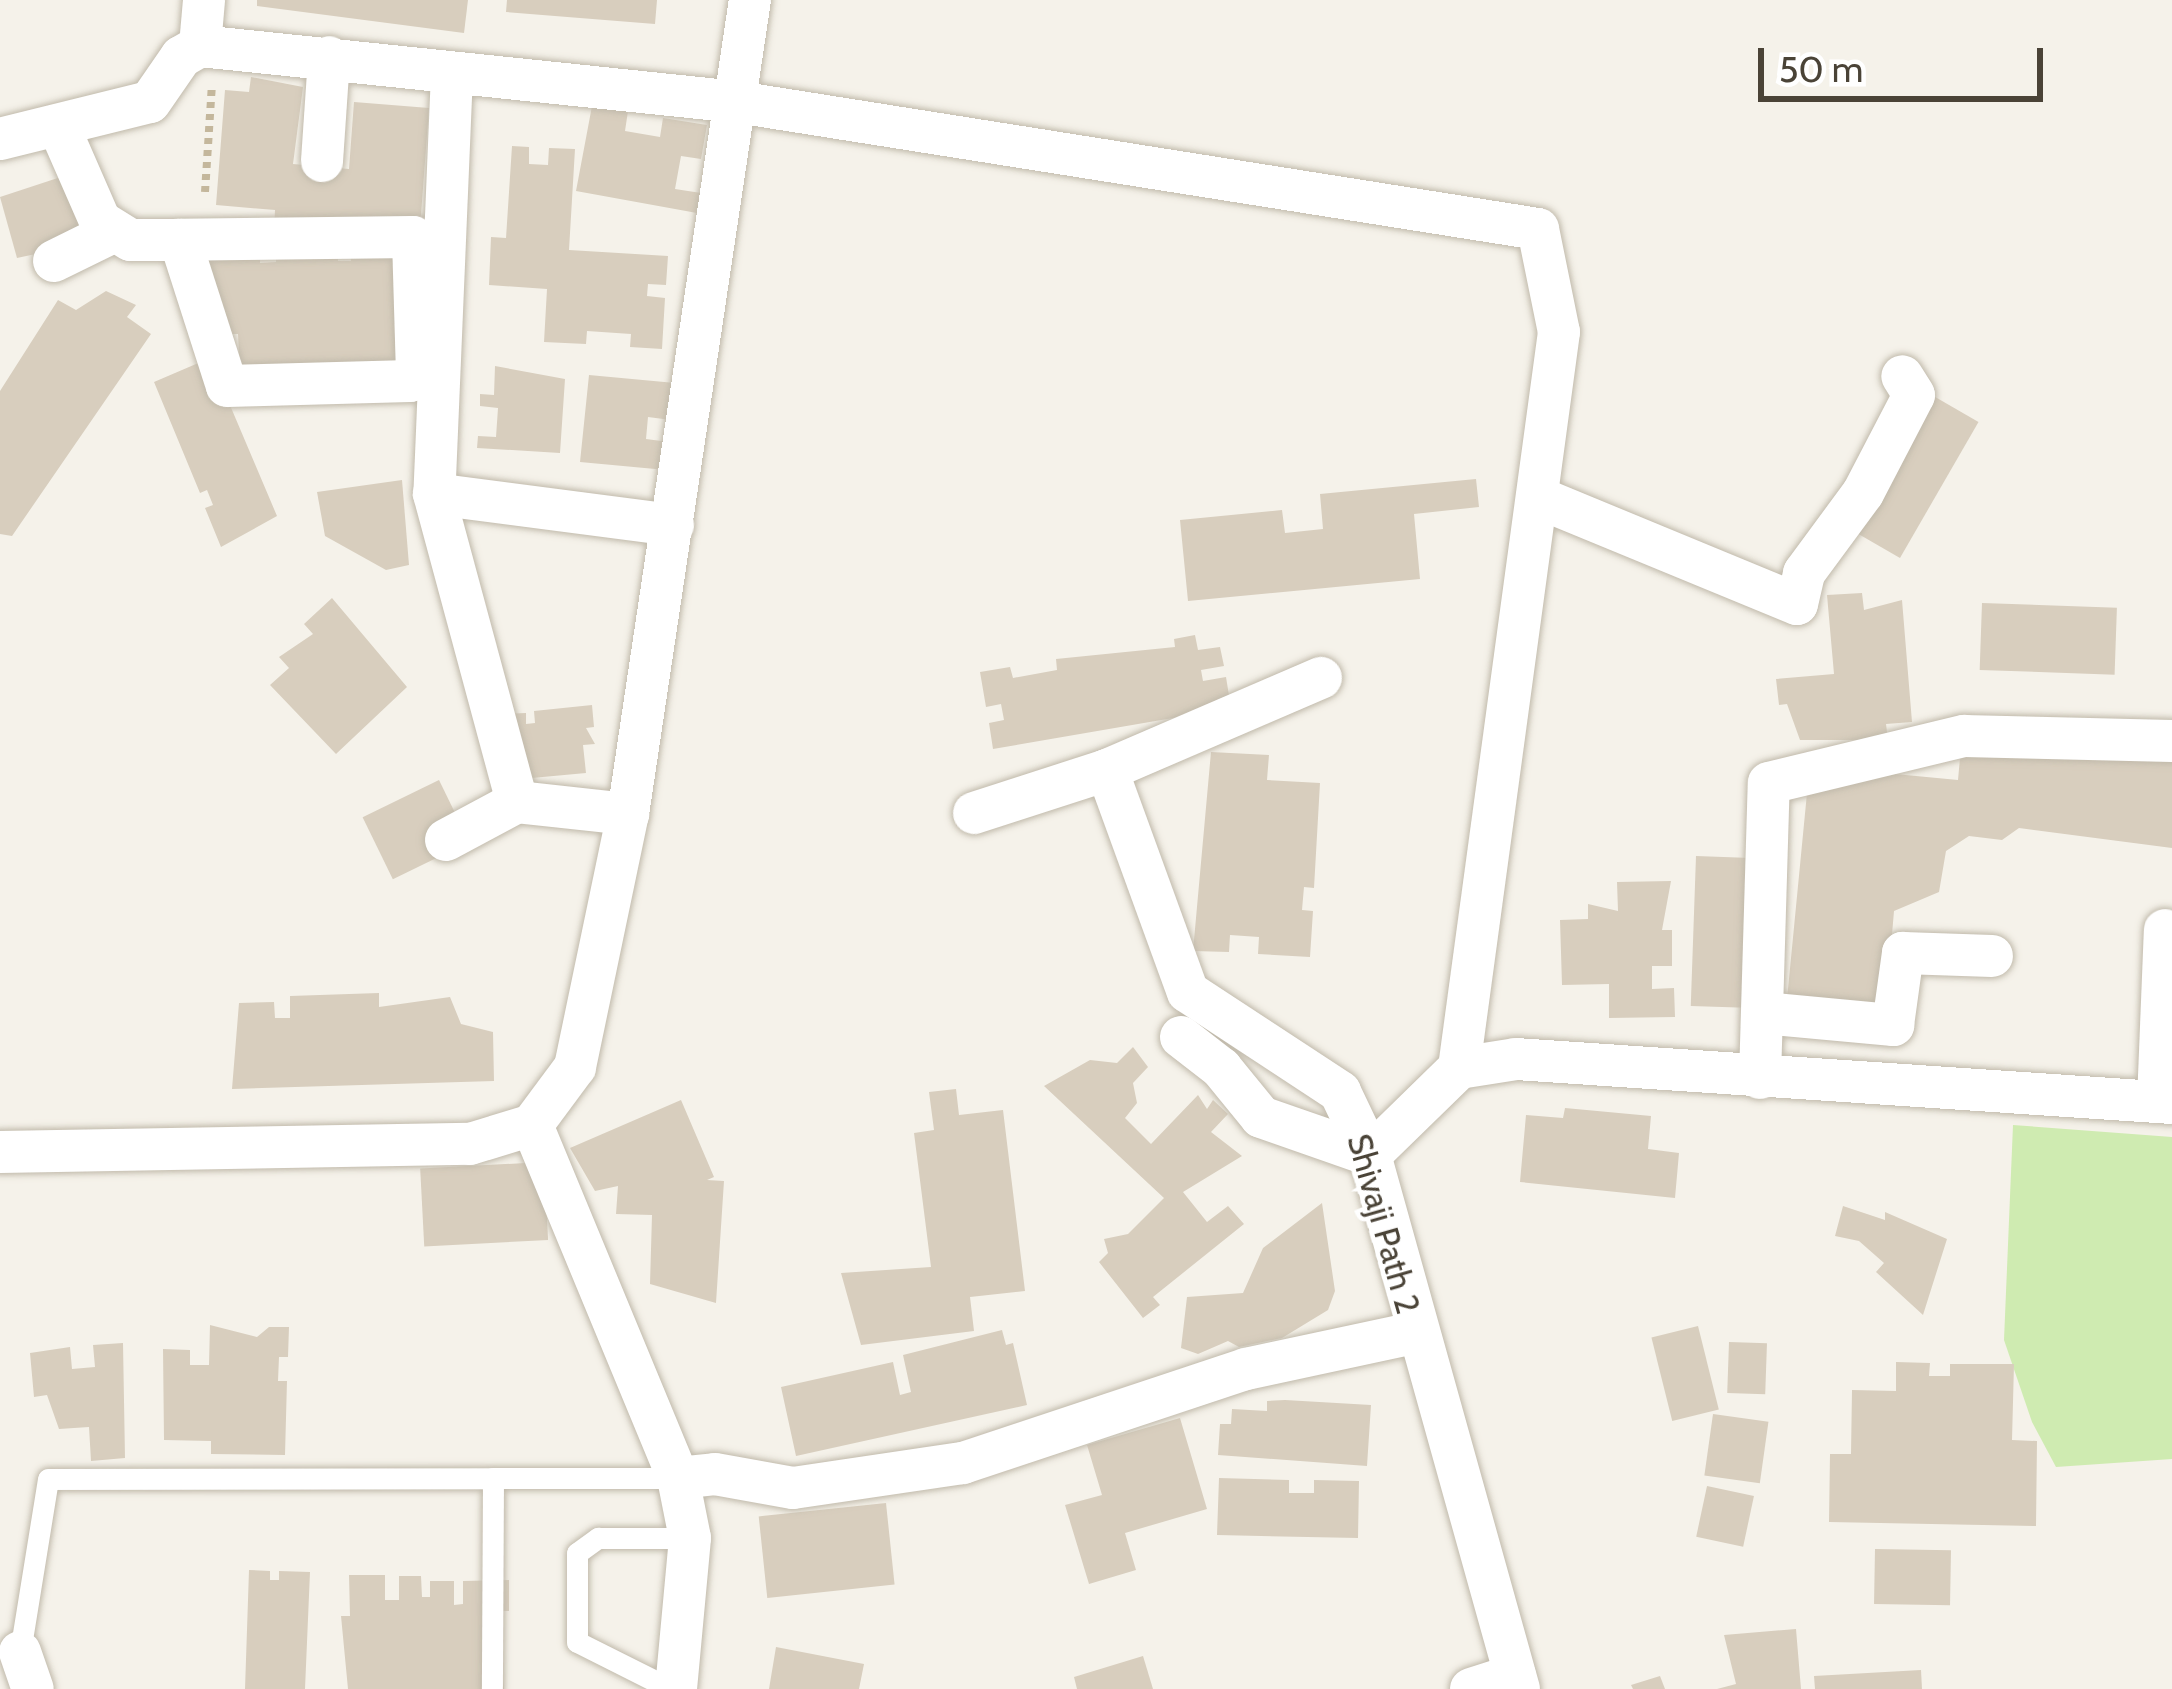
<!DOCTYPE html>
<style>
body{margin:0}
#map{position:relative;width:2172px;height:1689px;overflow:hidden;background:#f5f2ea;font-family:Cabin,sans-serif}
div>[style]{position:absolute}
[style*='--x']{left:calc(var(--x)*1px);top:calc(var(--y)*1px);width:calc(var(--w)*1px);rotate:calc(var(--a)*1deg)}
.green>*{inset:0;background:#cfebb1}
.building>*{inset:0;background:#d8cebe;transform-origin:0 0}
.path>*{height:8px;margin-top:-4px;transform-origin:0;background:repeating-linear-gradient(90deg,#c4b79c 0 6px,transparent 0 12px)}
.roads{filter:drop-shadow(0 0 3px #c1baab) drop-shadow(0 0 3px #c1baab)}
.service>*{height:21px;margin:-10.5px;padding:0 10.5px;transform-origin:10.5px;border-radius:10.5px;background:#fff}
.minor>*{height:42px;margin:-21px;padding:0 21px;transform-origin:21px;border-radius:21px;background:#fff}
span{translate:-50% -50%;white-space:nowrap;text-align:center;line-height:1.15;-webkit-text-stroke:9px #fff;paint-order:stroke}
.street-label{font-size:33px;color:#4a4337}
.scale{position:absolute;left:1758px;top:48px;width:285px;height:54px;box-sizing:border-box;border:6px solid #4a4337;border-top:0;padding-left:15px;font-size:36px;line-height:42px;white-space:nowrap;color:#4a4337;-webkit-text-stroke:9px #fff;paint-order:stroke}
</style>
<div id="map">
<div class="green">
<div style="clip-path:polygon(2013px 1125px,2172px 1137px,2172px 1459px,2056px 1467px,2032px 1422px,2004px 1340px)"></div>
</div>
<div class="building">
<div style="clip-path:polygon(257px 0,468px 0,464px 33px,257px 6px)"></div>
<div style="clip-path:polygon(507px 0,657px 0,655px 24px,506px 12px)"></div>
<div style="clip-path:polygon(251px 77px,303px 87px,293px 164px,349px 169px,354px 102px,429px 108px,420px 228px,274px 230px,275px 210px,216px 205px,225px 90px,249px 92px)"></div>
<div style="clip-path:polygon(592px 106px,628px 111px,625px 131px,660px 137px,663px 118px,707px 125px,701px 159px,681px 156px,675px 189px,701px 193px,697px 213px,576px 191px)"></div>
<div style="clip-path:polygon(512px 146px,529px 147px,529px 164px,548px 165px,549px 148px,575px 149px,569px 250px,668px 256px,666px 285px,648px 284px,647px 296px,665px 298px,662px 349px,630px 347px,631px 334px,587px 331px,586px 344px,544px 342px,547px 289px,489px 285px,491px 237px,506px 238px)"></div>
<div style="clip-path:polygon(73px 173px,96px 241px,17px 258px,0 197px)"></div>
<div style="clip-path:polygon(408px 242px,409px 273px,393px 275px,405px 367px,226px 376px,226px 355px,239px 354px,238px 334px,225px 334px,198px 248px,260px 250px,260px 263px,276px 262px,276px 254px,338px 251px,338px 261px,351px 261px,350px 246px)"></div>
<div style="clip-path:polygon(106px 291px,136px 305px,127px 317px,151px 334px,12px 536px,0 534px,0 391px,58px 300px,76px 310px)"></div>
<div style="clip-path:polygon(210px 358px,277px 516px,221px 547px,205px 508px,213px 505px,207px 490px,200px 493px,154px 382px)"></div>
<div style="clip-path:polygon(495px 366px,565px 379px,560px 453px,477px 448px,478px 436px,496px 437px,498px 408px,480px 406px,480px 394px,494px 395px)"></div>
<div style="clip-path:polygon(589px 375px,675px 383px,671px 420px,648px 417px,646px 439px,669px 442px,666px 470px,580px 462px)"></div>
<div style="left:1930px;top:394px;width:56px;height:157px;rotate:30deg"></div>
<div style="clip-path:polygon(1476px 479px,1479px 507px,1414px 514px,1420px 579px,1188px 601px,1180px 520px,1282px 510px,1285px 533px,1323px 529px,1320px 494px)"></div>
<div style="clip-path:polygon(402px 480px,409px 565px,386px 570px,325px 536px,317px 492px)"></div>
<div style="clip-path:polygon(1862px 593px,1864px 610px,1902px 600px,1912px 722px,1886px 724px,1888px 740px,1800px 740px,1787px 704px,1779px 705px,1776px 679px,1834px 674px,1827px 595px)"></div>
<div style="clip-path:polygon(332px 598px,407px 687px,336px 754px,270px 685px,289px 668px,279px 657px,313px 634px,304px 624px)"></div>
<div style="left:1982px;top:603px;width:135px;height:67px;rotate:2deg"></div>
<div style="clip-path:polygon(1195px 635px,1198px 650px,1220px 647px,1224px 666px,1201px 670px,1203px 681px,1226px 677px,1231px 708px,993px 749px,989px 723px,1004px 720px,1001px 704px,986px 707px,980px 672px,1010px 667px,1013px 678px,1057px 670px,1056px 659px,1175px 647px,1174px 639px)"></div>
<div style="clip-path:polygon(592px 705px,594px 727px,586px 728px,595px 744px,583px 745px,586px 773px,510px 780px,504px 714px,526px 713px,526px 724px,535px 723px,534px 711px)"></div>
<div style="clip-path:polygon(1961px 747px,2172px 758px,2172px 848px,2019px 828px,2002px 840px,1969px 836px,1946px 851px,1939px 892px,1894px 911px,1884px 1030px,1785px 1020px,1807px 793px,1874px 772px,1958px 780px)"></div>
<div style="clip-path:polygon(1211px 752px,1269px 755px,1267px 780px,1320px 783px,1314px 888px,1304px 887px,1302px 910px,1313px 911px,1310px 957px,1258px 954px,1259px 937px,1230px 935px,1229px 952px,1193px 951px)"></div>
<div style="left:439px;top:780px;width:69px;height:85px;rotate:64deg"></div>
<div style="left:1696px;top:856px;width:55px;height:150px;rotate:2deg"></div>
<div style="clip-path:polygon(1671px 881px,1662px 930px,1672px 930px,1672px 966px,1652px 966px,1652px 989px,1674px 988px,1675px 1017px,1609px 1018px,1609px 984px,1562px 985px,1560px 920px,1588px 919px,1588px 904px,1618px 911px,1617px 882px)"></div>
<div style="clip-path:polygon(379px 993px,379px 1007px,450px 997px,461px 1024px,493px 1032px,494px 1081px,232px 1089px,239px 1003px,274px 1002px,275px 1018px,290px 1018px,290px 996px)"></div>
<div style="clip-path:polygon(1133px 1047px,1148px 1067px,1133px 1083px,1137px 1103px,1125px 1118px,1151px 1144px,1198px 1095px,1207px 1109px,1213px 1100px,1228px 1114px,1211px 1132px,1242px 1156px,1183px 1192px,1207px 1222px,1228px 1206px,1244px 1224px,1153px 1297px,1160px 1305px,1143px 1318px,1099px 1262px,1108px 1253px,1104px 1239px,1128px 1234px,1164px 1198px,1044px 1086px,1090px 1060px,1117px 1063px)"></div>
<div style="clip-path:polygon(956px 1089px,959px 1115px,1003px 1110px,1025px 1291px,970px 1297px,974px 1331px,861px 1345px,841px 1273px,931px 1267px,914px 1133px,934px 1130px,929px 1092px)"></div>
<div style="clip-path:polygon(681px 1100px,714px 1177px,707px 1180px,724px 1181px,716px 1303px,650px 1284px,652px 1215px,616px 1214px,618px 1186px,595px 1191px,570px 1148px)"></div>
<div style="clip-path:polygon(1565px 1108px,1651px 1116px,1648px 1149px,1679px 1153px,1675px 1198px,1520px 1182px,1526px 1115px,1563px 1118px)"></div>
<div style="left:544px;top:1162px;width:78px;height:124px;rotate:87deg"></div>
<div style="clip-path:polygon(1322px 1203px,1335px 1291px,1328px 1310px,1282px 1338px,1239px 1347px,1228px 1341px,1198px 1354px,1181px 1348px,1187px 1297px,1243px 1293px,1263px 1248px)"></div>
<div style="clip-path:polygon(1843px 1206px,1885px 1220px,1885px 1212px,1947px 1239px,1923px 1315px,1876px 1272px,1884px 1263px,1859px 1241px,1835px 1236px)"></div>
<div style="clip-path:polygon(210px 1325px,257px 1337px,269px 1327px,289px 1327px,288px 1357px,279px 1357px,278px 1381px,287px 1381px,285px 1455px,211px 1454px,211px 1441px,164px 1440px,163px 1349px,190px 1350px,190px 1365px,209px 1365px)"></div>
<div style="left:1698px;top:1326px;width:86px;height:48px;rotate:76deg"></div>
<div style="clip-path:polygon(1002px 1330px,1006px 1345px,1013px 1343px,1027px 1405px,796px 1456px,781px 1387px,893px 1362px,900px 1395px,911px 1392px,903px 1355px)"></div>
<div style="left:1729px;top:1342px;width:38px;height:51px;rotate:2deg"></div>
<div style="clip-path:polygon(123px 1343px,125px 1458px,91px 1461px,89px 1427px,59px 1429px,47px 1395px,34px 1397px,30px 1353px,70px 1347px,72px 1369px,95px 1367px,93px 1345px)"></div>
<div style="clip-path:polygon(1896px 1362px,1930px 1363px,1929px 1376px,1950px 1376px,1950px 1364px,2014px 1364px,2012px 1440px,2037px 1441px,2036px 1526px,1829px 1522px,1830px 1454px,1851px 1454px,1852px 1390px,1896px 1391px)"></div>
<div style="clip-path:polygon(1285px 1400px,1371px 1405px,1367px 1466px,1218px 1455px,1220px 1424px,1231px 1424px,1232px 1409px,1267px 1411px,1267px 1401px)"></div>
<div style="left:1713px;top:1414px;width:56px;height:62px;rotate:8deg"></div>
<div style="clip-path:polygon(1180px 1418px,1207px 1509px,1125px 1533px,1136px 1570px,1089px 1584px,1065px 1505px,1102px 1495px,1087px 1445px)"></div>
<div style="clip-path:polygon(1219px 1478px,1289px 1480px,1289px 1493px,1314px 1493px,1314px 1480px,1359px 1481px,1358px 1538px,1217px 1535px)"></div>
<div style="left:1707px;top:1486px;width:48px;height:52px;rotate:12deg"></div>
<div style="left:886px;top:1503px;width:82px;height:128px;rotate:84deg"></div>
<div style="left:1875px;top:1549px;width:76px;height:55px;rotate:1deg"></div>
<div style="clip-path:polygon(249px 1570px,270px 1571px,270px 1580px,279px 1580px,279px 1571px,310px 1572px,305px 1689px,245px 1689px)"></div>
<div style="clip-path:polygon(349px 1575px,385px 1575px,385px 1600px,399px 1600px,399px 1576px,421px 1576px,422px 1597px,430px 1597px,430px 1581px,454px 1581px,454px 1605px,463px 1604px,463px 1581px,509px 1580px,509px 1611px,496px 1611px,504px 1689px,348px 1689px,341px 1616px,350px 1616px)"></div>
<div style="clip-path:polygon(1796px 1629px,1801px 1689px,1717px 1689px,1736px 1684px,1724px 1635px)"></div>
<div style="clip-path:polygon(776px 1647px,864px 1664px,859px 1689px,769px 1689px)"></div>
<div style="clip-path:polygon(1143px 1656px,1153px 1689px,1077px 1689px,1074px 1677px)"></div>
<div style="clip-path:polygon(1921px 1670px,1922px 1689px,1815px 1689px,1814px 1676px)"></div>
<div style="clip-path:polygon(1660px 1676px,1665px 1689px,1633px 1689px,1631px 1685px)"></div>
</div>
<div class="path">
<div style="--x:205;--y:192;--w:107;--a:-86.3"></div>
</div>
<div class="roads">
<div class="service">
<div style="--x:493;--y:1478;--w:185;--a:0"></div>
<div style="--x:20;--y:1652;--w:175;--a:-80.8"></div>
<div style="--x:48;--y:1479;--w:445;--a:-0.1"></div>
<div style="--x:493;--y:1478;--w:211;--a:90.3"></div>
<div style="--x:671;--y:1689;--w:105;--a:-153.4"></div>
<div style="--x:577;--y:1642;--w:89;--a:-90"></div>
<div style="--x:577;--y:1553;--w:26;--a:-36"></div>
<div style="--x:598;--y:1538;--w:92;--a:0"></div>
</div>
<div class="minor">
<div style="--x:200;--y:46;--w:46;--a:-85"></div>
<div style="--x:452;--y:73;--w:421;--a:92.4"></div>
<div style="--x:434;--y:494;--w:241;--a:7.4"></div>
<div style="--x:59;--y:127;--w:103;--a:66.4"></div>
<div style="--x:100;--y:221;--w:36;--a:32"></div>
<div style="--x:131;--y:240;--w:49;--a:0"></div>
<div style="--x:180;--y:240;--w:153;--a:72.2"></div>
<div style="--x:227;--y:386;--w:183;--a:-1.6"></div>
<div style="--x:410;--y:381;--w:10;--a:-45"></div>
<div style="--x:417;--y:374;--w:137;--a:-91.7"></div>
<div style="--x:413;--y:237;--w:233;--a:179.3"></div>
<div style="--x:0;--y:139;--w:154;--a:-13.9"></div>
<div style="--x:150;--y:102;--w:55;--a:-55.4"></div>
<div style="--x:181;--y:57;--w:22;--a:-30"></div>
<div style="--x:200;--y:46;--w:540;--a:5.95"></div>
<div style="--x:737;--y:102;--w:811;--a:9.01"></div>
<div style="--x:1538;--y:229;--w:105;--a:78.5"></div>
<div style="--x:1559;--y:332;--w:743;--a:97.74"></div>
<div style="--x:322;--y:161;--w:104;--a:-86.1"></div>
<div style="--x:54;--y:261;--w:66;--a:-26.2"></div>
<div style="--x:434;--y:494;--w:319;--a:74.9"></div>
<div style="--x:517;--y:802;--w:112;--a:6.2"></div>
<div style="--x:1537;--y:497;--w:281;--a:22.4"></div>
<div style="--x:1797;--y:604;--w:32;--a:-77"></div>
<div style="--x:1804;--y:573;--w:99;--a:-53.6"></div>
<div style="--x:1863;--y:493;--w:110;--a:-62.5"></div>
<div style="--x:1914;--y:395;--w:22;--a:-122"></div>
<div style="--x:1107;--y:770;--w:236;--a:70"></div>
<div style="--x:1188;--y:992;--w:182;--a:33.3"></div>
<div style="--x:1340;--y:1092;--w:70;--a:64.5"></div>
<div style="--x:1370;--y:1155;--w:554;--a:74.41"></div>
<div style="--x:974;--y:813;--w:140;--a:-17.9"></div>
<div style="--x:1107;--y:770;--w:233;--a:-23.3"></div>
<div style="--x:446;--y:840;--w:81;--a:-28.2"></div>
<div style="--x:1763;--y:1013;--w:131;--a:5.3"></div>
<div style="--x:1893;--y:1025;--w:73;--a:-82.1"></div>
<div style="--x:1903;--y:953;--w:89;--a:1.9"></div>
<div style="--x:1181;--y:1037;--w:51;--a:37.8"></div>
<div style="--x:1221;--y:1068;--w:63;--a:50.8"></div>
<div style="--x:1261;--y:1117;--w:115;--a:19.2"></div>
<div style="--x:1760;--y:1078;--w:295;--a:-88.3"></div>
<div style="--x:1769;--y:783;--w:201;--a:-13.6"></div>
<div style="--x:1964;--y:736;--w:208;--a:1.4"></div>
<div style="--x:2158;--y:1101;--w:171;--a:-87.7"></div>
<div style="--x:532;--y:1125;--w:382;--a:67.5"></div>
<div style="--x:678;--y:1478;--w:61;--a:78.7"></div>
<div style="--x:690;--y:1538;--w:152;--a:95.3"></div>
<div style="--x:0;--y:1152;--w:470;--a:-1"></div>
<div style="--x:470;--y:1144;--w:65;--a:-17"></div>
<div style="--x:532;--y:1125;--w:72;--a:-53.4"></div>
<div style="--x:575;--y:1067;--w:258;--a:-78.2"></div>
<div style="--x:628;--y:814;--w:823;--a:-81.48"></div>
<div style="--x:1370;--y:1155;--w:124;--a:-44.3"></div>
<div style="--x:1459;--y:1068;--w:58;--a:-9"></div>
<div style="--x:1516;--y:1059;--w:657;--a:3.84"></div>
<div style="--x:678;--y:1478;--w:37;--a:-6"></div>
<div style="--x:715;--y:1474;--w:79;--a:10.2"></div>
<div style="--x:793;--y:1488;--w:172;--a:-8.4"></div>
<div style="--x:963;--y:1463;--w:298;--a:-18.4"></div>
<div style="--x:1246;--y:1369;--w:172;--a:-12.1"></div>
<div style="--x:20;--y:1652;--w:39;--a:71"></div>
<div style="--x:1471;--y:1689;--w:46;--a:-17.7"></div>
</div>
</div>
<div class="street-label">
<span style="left:1383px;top:1224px;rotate:74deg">Shivaji Path 2</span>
</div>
<div class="scale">50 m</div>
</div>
